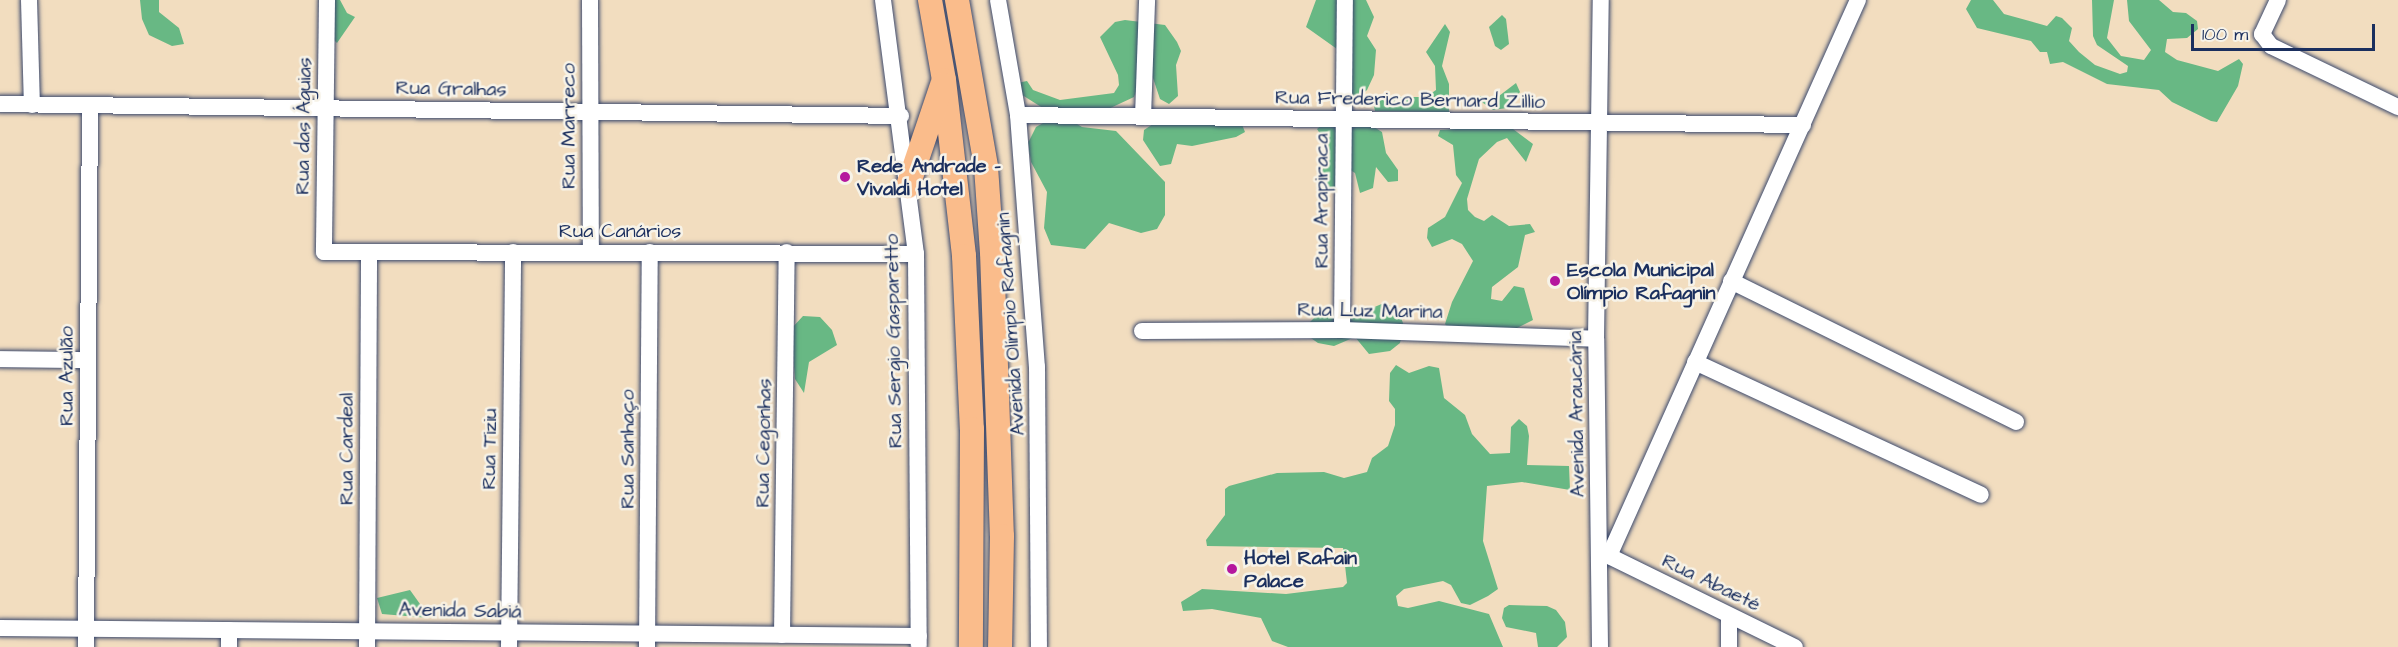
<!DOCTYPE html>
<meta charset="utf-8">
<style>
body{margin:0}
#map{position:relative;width:2398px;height:647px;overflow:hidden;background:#f2ddbf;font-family:"Architects Daughter",sans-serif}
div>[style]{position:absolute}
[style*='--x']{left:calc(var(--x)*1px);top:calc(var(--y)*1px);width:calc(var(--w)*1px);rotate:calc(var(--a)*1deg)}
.forest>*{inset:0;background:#68b884}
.roads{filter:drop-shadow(0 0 2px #3b496d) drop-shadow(0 0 2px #3b496d)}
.minor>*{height:16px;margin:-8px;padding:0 8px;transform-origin:8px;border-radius:8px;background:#fff}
.highway>*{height:24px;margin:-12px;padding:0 12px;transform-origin:12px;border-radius:12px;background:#fabc8b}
.dots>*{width:16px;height:16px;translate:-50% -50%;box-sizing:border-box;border:3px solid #f7f3e8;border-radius:50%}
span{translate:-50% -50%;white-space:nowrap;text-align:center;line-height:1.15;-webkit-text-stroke:5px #f7f3e8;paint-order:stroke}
.street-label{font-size:20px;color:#1b2f5e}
.poi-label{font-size:20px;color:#1b2f5e;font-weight:700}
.left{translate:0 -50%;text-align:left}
.scale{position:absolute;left:2191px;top:24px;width:184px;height:27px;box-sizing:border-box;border:3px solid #1b2f5e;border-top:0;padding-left:8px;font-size:18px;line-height:21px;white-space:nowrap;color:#1b2f5e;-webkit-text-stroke:4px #f7f3e8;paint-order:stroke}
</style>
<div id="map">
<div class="forest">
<div style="clip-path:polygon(140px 0,159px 0,159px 12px,179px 28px,184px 44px,172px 46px,149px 35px,142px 19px)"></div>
<div style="clip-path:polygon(333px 0,340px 0,347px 13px,355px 17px,337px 43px,331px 37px)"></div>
<div style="clip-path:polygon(1316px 0,1366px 0,1374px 17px,1367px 36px,1376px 50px,1374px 75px,1367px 90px,1346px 108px,1336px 99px,1337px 49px,1306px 27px)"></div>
<div style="clip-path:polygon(1971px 0,1993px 0,2004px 14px,2047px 26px,2056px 16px,2062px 18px,2072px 28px,2069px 41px,2079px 52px,2095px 65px,2120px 74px,2127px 72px,2128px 66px,2097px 45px,2093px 36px,2092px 0,2114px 0,2107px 38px,2121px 56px,2144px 60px,2151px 50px,2129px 21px,2127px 0,2159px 0,2173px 12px,2186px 13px,2197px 21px,2198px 29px,2187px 38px,2167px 39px,2165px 52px,2177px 60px,2218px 71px,2239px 59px,2243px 64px,2238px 86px,2217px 122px,2211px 121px,2172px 102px,2159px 90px,2107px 84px,2063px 62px,2050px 64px,2047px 52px,2040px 52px,2031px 41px,1977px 28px,1966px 9px)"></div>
<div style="clip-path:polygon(1502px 15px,1506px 19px,1509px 44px,1501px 50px,1495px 46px,1489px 27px)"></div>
<div style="clip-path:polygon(1125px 20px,1165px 25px,1177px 42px,1181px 51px,1176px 65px,1178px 96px,1169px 104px,1160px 99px,1150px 69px,1141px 78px,1134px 97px,1104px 111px,1046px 110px,1019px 93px,1017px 83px,1027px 81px,1033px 90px,1060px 100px,1114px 93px,1119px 85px,1118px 75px,1100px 37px,1115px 22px)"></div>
<div style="clip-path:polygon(1445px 24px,1450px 32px,1442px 66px,1449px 84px,1449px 112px,1375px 111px,1374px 106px,1381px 97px,1426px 97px,1436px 90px,1435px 66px,1426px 52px)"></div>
<div style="clip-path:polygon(1516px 83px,1520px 92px,1507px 108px,1493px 110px,1476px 98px,1480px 96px,1495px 99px)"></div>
<div style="clip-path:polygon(1067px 118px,1082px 127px,1116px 131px,1165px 182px,1165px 215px,1157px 229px,1141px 233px,1109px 223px,1085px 249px,1051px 245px,1044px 228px,1047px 192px,1031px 162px,1028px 143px,1036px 127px,1050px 119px)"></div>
<div style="clip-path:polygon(1241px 122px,1245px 132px,1236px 137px,1192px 146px,1177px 144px,1171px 164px,1160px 166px,1143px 140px,1144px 130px,1153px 124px)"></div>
<div style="clip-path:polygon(1324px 123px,1374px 127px,1382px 132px,1386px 153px,1398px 170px,1398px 181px,1388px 182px,1376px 167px,1373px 188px,1360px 193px,1355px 173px,1347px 168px,1334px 190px,1326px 186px,1321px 176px,1328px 146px,1317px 129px)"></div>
<div style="clip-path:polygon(1509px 126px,1533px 144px,1526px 162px,1507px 138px,1497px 142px,1479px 159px,1467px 199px,1468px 210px,1475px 217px,1484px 221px,1492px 215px,1509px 226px,1530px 224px,1535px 232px,1525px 235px,1518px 267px,1492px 287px,1491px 299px,1502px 301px,1514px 286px,1524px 288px,1533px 320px,1515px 329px,1451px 332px,1445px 324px,1452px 302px,1473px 261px,1462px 244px,1452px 239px,1432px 247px,1427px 238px,1428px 228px,1445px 217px,1462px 183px,1456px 175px,1453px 145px,1438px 136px,1440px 130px)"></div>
<div style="clip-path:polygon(1384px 303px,1398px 309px,1404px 326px,1400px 343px,1390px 351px,1369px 354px,1355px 337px,1334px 346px,1318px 343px,1305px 334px,1308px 324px,1317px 315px,1353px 316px)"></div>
<div style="clip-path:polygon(803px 316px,820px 317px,832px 330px,837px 345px,809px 362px,804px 393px,795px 379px,791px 329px)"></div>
<div style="clip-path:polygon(1396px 365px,1409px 373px,1429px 366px,1439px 368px,1444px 398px,1465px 415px,1472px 434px,1490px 454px,1510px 453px,1511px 427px,1519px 419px,1527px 426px,1529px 436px,1527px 465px,1569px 466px,1570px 490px,1522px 482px,1487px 486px,1483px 541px,1498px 589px,1488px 596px,1470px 605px,1461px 603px,1451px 585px,1443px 581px,1404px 589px,1396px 596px,1398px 606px,1408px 608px,1439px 601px,1489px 614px,1503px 647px,1288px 647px,1272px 641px,1261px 618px,1212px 609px,1183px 611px,1181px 602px,1202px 589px,1286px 594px,1343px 587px,1347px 583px,1343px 548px,1207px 546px,1206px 540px,1225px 515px,1225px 489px,1229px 486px,1277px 473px,1324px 472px,1344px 478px,1367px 472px,1372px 458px,1388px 446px,1395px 425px,1395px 409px,1389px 401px,1390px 373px)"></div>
<div style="clip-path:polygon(410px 590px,430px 618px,382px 614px,377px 598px)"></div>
<div style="clip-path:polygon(1509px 605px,1547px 606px,1556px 610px,1565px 622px,1567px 637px,1557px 647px,1538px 647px,1536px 633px,1506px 627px,1502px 618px,1504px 608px)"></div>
</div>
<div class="roads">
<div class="minor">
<div style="--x:29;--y:0;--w:105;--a:88.4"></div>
<div style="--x:327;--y:0;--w:252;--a:90.7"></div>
<div style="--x:324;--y:252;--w:592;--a:0.19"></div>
<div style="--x:590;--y:0;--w:252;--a:89.8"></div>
<div style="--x:883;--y:0;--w:256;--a:82.6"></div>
<div style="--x:916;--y:254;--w:391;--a:89.6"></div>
<div style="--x:998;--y:0;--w:117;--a:80.1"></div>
<div style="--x:1018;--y:115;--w:253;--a:85.7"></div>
<div style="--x:1037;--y:367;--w:280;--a:89.6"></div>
<div style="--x:2278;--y:0;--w:38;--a:115"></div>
<div style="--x:2262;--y:34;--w:15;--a:53"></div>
<div style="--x:2271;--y:46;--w:141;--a:25.7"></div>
<div style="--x:0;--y:104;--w:901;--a:0.76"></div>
<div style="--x:1018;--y:115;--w:785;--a:0.73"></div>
<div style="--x:1143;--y:117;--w:117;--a:-88"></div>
<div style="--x:1731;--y:281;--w:318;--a:26.3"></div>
<div style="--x:1342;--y:330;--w:330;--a:-89.5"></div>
<div style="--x:1142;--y:331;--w:200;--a:-0.3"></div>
<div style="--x:1342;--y:330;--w:254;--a:2"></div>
<div style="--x:0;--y:359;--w:88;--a:0.7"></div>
<div style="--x:1695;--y:362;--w:315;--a:24.9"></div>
<div style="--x:1601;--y:553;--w:9;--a:21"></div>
<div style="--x:1609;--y:556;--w:609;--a:-65.88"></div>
<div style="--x:1609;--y:556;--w:207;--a:26.1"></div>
<div style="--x:0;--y:628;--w:919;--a:0.5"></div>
<div style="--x:782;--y:635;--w:383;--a:-89.3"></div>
<div style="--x:86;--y:647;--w:542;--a:-89.58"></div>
<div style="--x:229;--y:647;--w:17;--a:-90"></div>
<div style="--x:367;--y:647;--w:395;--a:-89.7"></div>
<div style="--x:509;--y:647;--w:395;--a:-89.4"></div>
<div style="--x:647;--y:647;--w:395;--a:-89.6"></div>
<div style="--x:1600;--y:647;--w:308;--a:-90.7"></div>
<div style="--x:1596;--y:339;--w:339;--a:-89.2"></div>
<div style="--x:1729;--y:647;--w:31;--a:-90"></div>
</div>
<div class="highway">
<div style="--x:930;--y:0;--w:81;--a:80.1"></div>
<div style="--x:944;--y:80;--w:177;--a:83.5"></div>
<div style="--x:964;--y:256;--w:173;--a:87.4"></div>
<div style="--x:972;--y:429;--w:218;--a:90.3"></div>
<div style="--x:957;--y:0;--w:169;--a:80.1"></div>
<div style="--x:986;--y:167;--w:85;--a:86"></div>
<div style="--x:992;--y:252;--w:284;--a:88"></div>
<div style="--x:1002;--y:536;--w:111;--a:91"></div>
<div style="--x:908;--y:186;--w:107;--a:-71.4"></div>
</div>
</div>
<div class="dots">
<div style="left:845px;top:177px;background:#b5179e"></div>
<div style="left:1555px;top:281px;background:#b5179e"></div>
<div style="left:1232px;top:569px;background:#b5179e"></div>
</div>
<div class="street-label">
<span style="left:451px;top:89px;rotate:1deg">Rua Gralhas</span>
<span style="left:1410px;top:100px;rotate:1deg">Rua Frederico Bernard Zillio</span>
<span style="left:304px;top:126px;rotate:-89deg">Rua das Águias</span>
<span style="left:569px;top:126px;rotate:-90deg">Rua Marreco</span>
<span style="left:1322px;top:201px;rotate:-90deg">Rua Arapiraca</span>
<span style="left:620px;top:231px">Rua Canários</span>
<span style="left:1370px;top:311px;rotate:1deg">Rua Luz Marina</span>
<span style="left:1011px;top:324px;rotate:-94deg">Avenida Olímpio Rafagnin</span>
<span style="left:894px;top:341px;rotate:-91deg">Rua Sergio Gasparetto</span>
<span style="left:67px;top:376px;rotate:-90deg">Rua Azulão</span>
<span style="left:1577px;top:414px;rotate:-91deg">Avenida Araucária</span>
<span style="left:764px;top:443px;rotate:-89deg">Rua Cegonhas</span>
<span style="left:347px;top:449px;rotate:-90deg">Rua Cardeal</span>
<span style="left:490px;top:449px;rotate:-89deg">Rua Tiziu</span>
<span style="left:628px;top:449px;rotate:-90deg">Rua Sanhaço</span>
<span style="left:1711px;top:583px;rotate:26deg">Rua Abaeté</span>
<span style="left:460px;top:611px;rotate:1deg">Avenida Sabiá</span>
</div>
<div class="poi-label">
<span class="left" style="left:857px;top:178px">Rede Andrade -<br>Vivaldi Hotel</span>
<span class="left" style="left:1567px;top:282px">Escola Municipal<br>Olímpio Rafagnin</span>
<span class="left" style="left:1244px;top:570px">Hotel Rafain<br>Palace</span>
</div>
<div class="scale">100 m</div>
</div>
